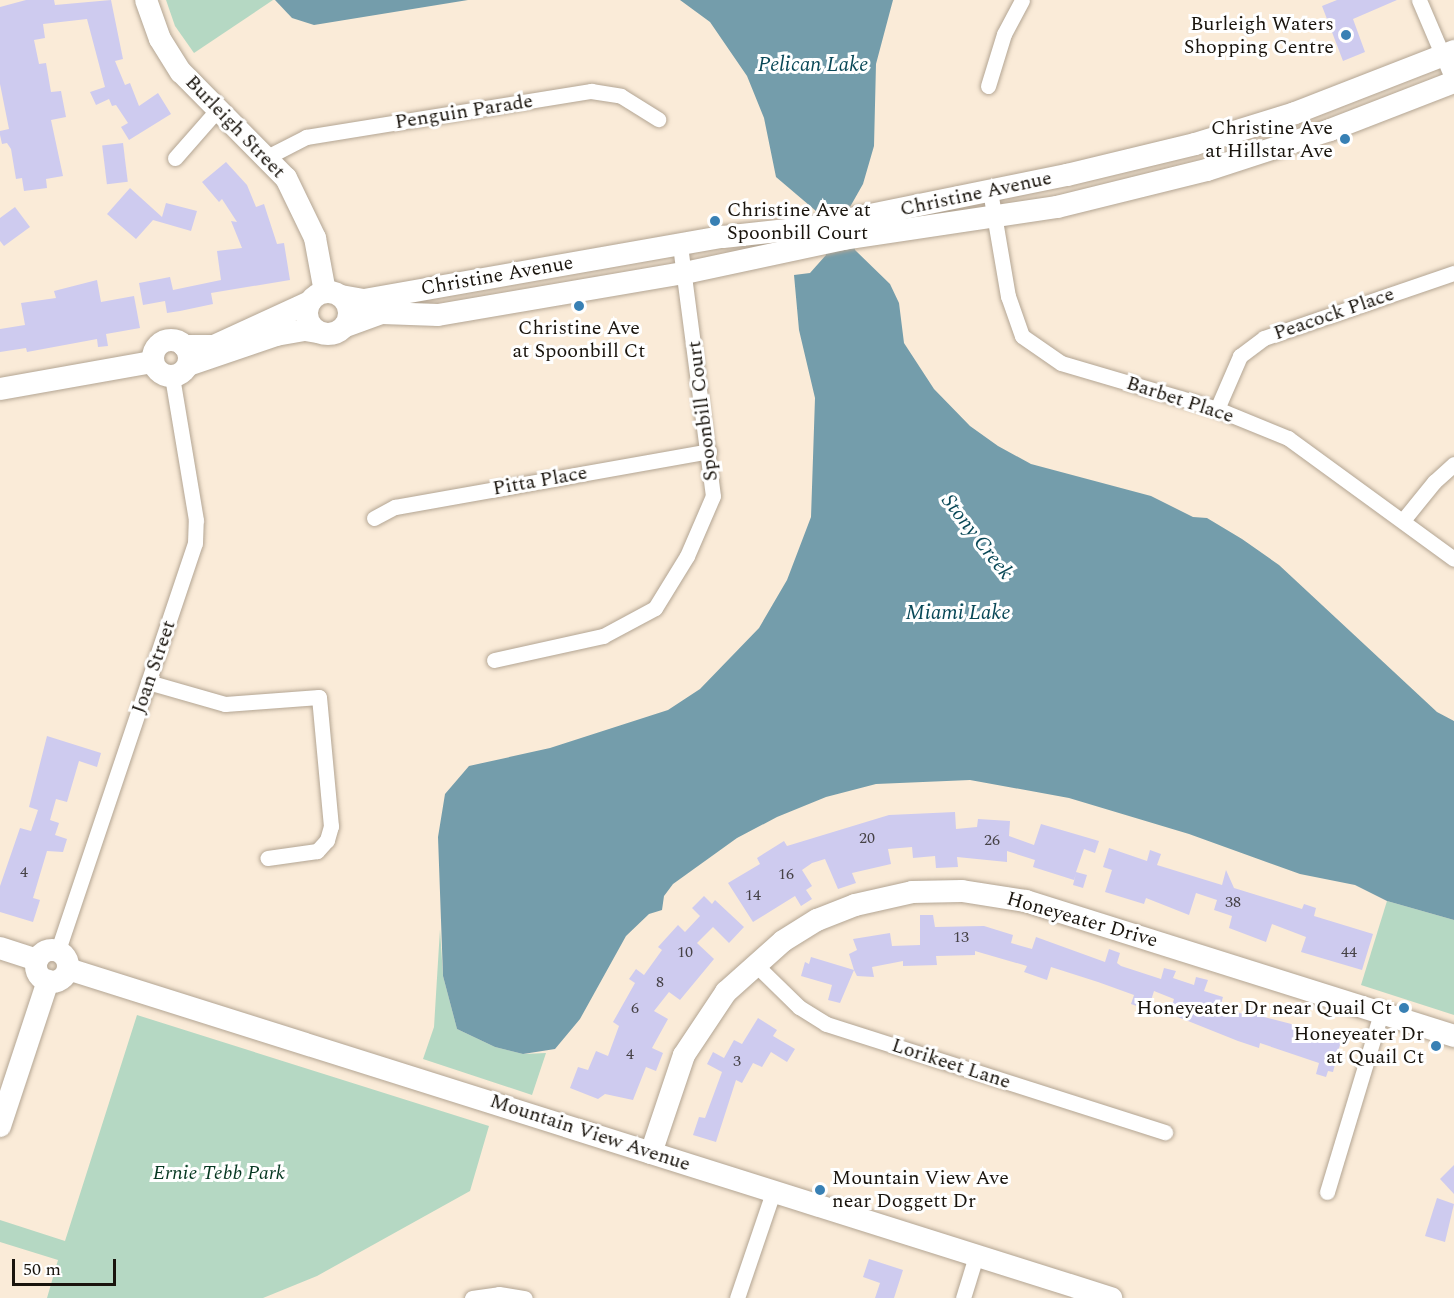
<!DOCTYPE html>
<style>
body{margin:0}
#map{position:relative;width:1454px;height:1298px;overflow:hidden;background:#faebd8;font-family:Spectral,serif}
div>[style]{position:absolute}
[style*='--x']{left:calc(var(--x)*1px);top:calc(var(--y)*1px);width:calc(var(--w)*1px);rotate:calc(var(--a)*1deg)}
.green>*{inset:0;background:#b5d8c3}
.water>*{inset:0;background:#749dab}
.building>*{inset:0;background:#cecbef;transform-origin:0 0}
.roads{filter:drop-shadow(0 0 2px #b3a593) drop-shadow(0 0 2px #b3a593)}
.street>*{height:15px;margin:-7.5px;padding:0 7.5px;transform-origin:7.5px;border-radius:7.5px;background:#fff}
.secondary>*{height:22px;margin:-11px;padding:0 11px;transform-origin:11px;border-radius:11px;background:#fff}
.secondary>.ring{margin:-11px;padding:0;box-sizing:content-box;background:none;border:22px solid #fff;border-radius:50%}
.dots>*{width:16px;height:16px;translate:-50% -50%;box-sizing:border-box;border:3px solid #fff;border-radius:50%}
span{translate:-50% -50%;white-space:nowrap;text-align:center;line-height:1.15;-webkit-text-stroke:6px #fff;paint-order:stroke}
.number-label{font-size:16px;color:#464246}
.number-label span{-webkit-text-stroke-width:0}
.poi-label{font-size:20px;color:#19140d}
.right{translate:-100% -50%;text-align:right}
.left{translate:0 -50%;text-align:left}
.street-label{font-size:20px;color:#19140d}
.park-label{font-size:20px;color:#063721;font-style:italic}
.water-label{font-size:21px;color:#094857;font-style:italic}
.scale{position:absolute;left:12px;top:1259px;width:104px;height:27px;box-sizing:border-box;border:3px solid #19140d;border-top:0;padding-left:8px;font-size:18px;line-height:21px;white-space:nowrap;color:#19140d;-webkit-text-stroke:4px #fff;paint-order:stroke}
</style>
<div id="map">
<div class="green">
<div style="clip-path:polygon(166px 0,273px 0,194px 53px,175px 26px)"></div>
<div style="clip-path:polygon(1387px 901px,1454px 920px,1454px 1015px,1361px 985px)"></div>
<div style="clip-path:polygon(440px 929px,443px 976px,457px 1029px,495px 1047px,523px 1054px,546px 1053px,532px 1095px,423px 1059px,434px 1027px)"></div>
<div style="clip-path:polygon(137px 1015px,489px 1126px,470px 1191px,317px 1276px,263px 1298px,47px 1298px,58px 1260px,0 1242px,0 1220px,65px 1241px)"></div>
</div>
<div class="water">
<div style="clip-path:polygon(275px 0,468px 0,314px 25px,292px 18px)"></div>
<div style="clip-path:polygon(680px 0,893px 0,876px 64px,874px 146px,863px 184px,850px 207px,855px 250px,890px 284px,899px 303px,904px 343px,934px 389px,970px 426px,998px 446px,1031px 464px,1151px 496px,1193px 517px,1207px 518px,1242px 539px,1279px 565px,1437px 712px,1454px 721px,1454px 920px,1387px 901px,1355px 885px,1300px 874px,1189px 834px,1069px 798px,970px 780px,876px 784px,826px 797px,777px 817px,737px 838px,673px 884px,664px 896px,662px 910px,649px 914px,626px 936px,580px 1019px,555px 1049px,523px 1054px,495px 1047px,457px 1029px,443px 976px,438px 837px,445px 794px,469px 766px,550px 748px,668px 710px,700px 689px,759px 628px,787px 580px,811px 517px,815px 398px,799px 330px,794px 275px,810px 273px,826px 255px,816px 211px,776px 177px,764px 118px,747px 76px,710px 22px)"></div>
</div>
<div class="building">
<div style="clip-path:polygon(26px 0,54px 0,55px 5px,111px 0,123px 59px,115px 61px,125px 85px,130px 83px,139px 106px,158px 93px,171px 114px,129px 140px,121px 127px,128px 123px,116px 105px,112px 106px,109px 99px,96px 105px,90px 92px,105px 87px,87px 19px,43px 24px,45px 38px,34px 40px,39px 64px,46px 63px,51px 92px,61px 91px,66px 117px,51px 120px,63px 176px,46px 179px,47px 188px,24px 191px,22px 178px,16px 179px,11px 149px,7px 143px,2px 144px,0 135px,0 131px,9px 129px,0 84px,0 7px)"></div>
<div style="clip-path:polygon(1337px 0,1397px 0,1353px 19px,1365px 52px,1343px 61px,1322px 6px)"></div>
<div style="left:123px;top:143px;width:39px;height:21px;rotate:83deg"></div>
<div style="clip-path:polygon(226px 162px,247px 185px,256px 207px,264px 204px,277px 244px,284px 243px,290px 280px,211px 293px,213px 304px,180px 311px,167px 313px,165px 301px,143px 305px,139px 283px,170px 277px,173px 290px,221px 280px,217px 251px,242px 248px,231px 221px,237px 222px,222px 199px,219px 202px,202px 182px)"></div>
<div style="clip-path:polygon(130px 188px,162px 217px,166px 203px,197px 211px,191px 231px,153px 220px,136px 239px,107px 214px)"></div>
<div style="clip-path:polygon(15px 207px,30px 227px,4px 246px,0 241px,0 218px)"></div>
<div style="clip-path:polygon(97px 280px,101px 302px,134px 296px,140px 328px,106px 334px,108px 346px,98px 347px,97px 339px,27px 352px,26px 348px,0 352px,0 329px,25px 325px,21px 303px,56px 298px,54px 291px)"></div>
<div style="clip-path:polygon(47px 736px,101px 753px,97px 767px,79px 761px,67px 802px,56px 799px,50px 820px,59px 823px,55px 835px,67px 839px,63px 852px,47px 851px,33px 898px,40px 900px,33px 922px,0 912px,0 886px,20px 828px,31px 831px,38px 810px,29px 807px)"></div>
<div style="clip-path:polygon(955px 812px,956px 829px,977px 827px,978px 819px,1010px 821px,1009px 836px,1034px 845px,1041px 824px,1099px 841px,1095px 853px,1084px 849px,1076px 872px,1087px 875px,1083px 888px,1073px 885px,1076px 873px,1074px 880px,1033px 867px,1035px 860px,1007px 851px,1007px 862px,957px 857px,958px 867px,936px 868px,935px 856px,913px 858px,912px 847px,888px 849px,891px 864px,852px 873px,856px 883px,838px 889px,825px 859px,812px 863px,802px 870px,812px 886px,806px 890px,812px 899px,801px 906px,795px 896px,753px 922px,728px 883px,760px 864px,757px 858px,784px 841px,787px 846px,889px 815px)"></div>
<div style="clip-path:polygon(1109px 848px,1147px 861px,1150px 850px,1161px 854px,1157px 865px,1222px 885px,1226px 870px,1234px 888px,1302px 909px,1304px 904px,1316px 908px,1314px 916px,1373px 934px,1362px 970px,1301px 952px,1306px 937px,1272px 924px,1266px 942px,1229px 928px,1232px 916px,1214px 910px,1217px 900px,1196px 893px,1189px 915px,1146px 898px,1144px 904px,1105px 892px,1112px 870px,1103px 867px)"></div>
<div style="clip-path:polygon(704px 896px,712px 904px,715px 900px,744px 927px,729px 943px,713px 927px,697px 943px,714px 959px,680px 1000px,669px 992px,654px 1011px,668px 1019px,652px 1048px,663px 1053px,656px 1071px,646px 1067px,633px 1100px,605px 1094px,598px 1099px,570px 1088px,578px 1067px,588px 1070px,596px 1051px,608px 1056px,619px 1026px,613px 1022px,635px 983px,629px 979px,636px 969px,644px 975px,662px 950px,658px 947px,678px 925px,685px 932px,700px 916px,692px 908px)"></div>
<div style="clip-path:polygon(920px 915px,933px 915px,935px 927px,984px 926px,1013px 935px,1011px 943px,1032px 949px,1036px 937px,1105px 962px,1109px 949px,1120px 953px,1117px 963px,1121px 966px,1161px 979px,1164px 968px,1176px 971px,1173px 978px,1194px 985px,1196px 977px,1208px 980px,1204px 991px,1223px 997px,1220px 1007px,1247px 1015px,1250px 1007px,1262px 1010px,1260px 1016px,1342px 1037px,1333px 1072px,1328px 1071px,1326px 1077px,1316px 1074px,1319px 1063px,1260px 1043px,1259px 1048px,1238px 1041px,1178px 1017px,1170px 1013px,1174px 999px,1154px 991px,1148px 1010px,1131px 1004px,1134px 995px,1098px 982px,1051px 967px,1047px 980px,1024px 972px,1027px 966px,975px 951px,975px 955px,936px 956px,937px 965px,903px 966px,903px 961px,872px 967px,874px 977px,857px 976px,854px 970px,840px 1003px,828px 1000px,832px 985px,801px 976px,805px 962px,809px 964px,811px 957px,854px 970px,849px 954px,857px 950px,853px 939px,890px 933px,892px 946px,920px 945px)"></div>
<div style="clip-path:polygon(758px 1018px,777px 1030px,773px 1036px,795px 1049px,787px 1062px,771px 1052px,762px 1067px,753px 1063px,742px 1083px,736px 1080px,716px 1142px,693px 1135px,699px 1117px,705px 1118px,722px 1072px,707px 1064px,713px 1052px,724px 1058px,734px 1040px,742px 1044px)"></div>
<div style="clip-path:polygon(1454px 1165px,1454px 1194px,1440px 1179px)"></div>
<div style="clip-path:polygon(1437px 1198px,1454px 1204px,1445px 1242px,1425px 1236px)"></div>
<div style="clip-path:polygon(869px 1259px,903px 1270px,894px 1298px,875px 1298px,880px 1283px,863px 1277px)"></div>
</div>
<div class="roads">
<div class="street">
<div style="--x:1419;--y:0;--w:89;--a:66.9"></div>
<div style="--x:988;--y:86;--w:54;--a:-72.9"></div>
<div style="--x:1004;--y:34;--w:38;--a:-62"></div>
<div style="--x:269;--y:156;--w:42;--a:-27.2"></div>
<div style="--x:306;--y:137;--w:289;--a:-9.2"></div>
<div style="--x:591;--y:91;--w:30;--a:9"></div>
<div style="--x:621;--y:96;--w:44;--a:31.9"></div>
<div style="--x:175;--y:158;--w:65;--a:-48.7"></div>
<div style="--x:990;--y:191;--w:107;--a:80.3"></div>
<div style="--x:1008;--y:296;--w:42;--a:70.7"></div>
<div style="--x:1022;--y:336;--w:47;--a:34.7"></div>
<div style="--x:1061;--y:363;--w:163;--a:16.4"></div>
<div style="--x:1217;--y:409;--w:77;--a:22.2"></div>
<div style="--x:1288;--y:438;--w:205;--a:36.1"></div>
<div style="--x:1217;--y:409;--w:58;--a:-66.5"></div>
<div style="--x:1240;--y:356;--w:30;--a:-37"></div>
<div style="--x:1264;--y:338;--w:201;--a:-18.9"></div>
<div style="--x:374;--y:518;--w:24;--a:-28"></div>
<div style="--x:395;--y:507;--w:319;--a:-10.1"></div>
<div style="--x:1404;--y:519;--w:48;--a:-51"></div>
<div style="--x:1434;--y:482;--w:27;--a:-42"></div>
<div style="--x:494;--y:660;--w:112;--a:-12.4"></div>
<div style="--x:603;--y:636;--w:59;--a:-28.3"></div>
<div style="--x:655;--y:608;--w:61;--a:-58.4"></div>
<div style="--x:687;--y:556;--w:65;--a:-66.6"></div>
<div style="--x:713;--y:496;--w:253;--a:-97.5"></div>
<div style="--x:148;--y:682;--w:80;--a:15.9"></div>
<div style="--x:225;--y:704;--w:94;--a:-4.3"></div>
<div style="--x:319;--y:697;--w:130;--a:84.7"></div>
<div style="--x:331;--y:826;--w:15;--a:106"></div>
<div style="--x:327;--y:840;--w:15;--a:132"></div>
<div style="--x:317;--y:851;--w:50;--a:172"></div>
<div style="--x:58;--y:950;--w:429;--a:-71.4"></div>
<div style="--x:195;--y:543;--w:23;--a:-88"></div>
<div style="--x:196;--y:520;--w:145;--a:-99.5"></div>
<div style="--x:755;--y:964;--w:62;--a:44.3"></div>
<div style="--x:799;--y:1007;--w:32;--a:32"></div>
<div style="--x:826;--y:1024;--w:356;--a:17.7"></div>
<div style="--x:1327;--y:1192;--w:187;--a:-73.2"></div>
<div style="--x:472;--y:1298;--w:27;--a:-8"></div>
<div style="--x:499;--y:1294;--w:26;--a:9"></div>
<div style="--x:737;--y:1298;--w:112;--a:-71.2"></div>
<div style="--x:963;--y:1298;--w:44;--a:-72.8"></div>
</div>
<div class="secondary">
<div style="--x:146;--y:0;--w:41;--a:70.3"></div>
<div style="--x:160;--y:39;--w:39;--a:58"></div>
<div style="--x:181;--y:72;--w:149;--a:45.3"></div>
<div style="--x:286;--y:178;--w:67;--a:64.2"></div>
<div style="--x:315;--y:238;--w:55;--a:79.5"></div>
<div class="ring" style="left:307px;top:292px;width:20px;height:20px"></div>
<div style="--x:341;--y:296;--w:23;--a:10"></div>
<div style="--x:364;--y:300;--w:364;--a:-10"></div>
<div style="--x:723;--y:237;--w:83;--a:-6.2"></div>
<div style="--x:806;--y:228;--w:266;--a:-11.5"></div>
<div style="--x:1067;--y:175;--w:132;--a:-13.6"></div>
<div style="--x:1195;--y:144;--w:105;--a:-17.2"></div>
<div style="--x:1295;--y:113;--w:171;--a:-21.3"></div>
<div style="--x:346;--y:326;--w:38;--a:-20"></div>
<div style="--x:382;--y:313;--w:56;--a:2"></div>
<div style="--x:438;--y:315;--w:251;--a:-9.7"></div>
<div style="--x:685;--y:273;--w:162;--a:-12.1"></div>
<div style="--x:843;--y:239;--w:216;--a:-8.5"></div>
<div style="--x:1057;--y:207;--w:154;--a:-13.9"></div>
<div style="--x:1207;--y:170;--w:129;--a:-18"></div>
<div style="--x:1330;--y:130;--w:133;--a:-21.2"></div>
<div class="ring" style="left:153px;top:340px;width:14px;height:14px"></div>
<div style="--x:184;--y:346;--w:30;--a:0"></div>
<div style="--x:214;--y:346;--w:106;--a:-24.6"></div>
<div style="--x:188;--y:365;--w:93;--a:-18.8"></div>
<div style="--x:276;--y:335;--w:29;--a:-10"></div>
<div style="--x:305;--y:330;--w:12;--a:9"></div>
<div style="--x:0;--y:389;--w:154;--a:-10.1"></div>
<div style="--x:0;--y:948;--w:39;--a:18"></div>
<div class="ring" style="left:36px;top:950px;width:10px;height:10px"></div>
<div style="--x:68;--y:969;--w:1094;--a:17.51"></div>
<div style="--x:0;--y:1126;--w:153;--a:-71.7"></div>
<div style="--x:651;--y:1153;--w:103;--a:-71.4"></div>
<div style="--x:684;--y:1055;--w:76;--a:-56.3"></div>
<div style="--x:726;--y:992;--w:76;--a:-41.8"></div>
<div style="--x:783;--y:941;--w:40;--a:-32"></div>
<div style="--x:817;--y:920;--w:41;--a:-21.5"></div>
<div style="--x:855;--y:905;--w:58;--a:-12.8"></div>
<div style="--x:912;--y:892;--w:50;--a:-1.1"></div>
<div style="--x:962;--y:891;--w:65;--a:8.9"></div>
<div style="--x:1026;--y:901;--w:449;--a:17.5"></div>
</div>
</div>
<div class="dots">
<div style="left:1346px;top:35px;background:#3880b4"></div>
<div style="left:1345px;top:139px;background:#3880b4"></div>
<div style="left:715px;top:221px;background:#3880b4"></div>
<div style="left:579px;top:306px;background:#3880b4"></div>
<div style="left:1404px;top:1008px;background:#3880b4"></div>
<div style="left:1436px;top:1046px;background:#3880b4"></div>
<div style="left:820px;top:1190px;background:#3880b4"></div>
</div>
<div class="number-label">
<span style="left:867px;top:838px">20</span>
<span style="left:992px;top:840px">26</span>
<span style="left:24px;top:872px">4</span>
<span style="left:786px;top:874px">16</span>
<span style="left:753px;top:895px">14</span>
<span style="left:1233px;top:902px">38</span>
<span style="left:961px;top:937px">13</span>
<span style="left:685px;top:952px">10</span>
<span style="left:1349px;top:952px">44</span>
<span style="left:660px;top:982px">8</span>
<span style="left:635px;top:1008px">6</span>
<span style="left:630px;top:1054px">4</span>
<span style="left:737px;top:1061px">3</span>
</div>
<div class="poi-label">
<span class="right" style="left:1334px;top:36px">Burleigh Waters<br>Shopping Centre</span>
<span class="right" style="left:1333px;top:140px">Christine Ave<br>at Hillstar Ave</span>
<span class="left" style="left:727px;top:222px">Christine Ave at<br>Spoonbill Court</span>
<span style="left:579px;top:340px">Christine Ave<br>at Spoonbill Ct</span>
<span class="right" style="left:1392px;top:1008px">Honeyeater Dr near Quail Ct</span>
<span class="right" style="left:1424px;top:1046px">Honeyeater Dr<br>at Quail Ct</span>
<span class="left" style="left:832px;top:1190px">Mountain View Ave<br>near Doggett Dr</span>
</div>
<div class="street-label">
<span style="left:464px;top:112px;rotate:-9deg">Penguin Parade</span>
<span style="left:235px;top:127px;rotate:46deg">Burleigh Street</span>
<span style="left:976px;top:194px;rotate:-12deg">Christine Avenue</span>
<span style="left:497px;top:276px;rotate:-10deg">Christine Avenue</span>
<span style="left:1334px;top:314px;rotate:-19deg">Peacock Place</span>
<span style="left:1180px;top:400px;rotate:18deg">Barbet Place</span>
<span style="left:703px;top:411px;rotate:-97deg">Spoonbill Court</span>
<span style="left:540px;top:481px;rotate:-10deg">Pitta Place</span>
<span style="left:154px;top:667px;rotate:-71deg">Joan Street</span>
<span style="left:1082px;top:920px;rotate:16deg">Honeyeater Drive</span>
<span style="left:951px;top:1064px;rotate:18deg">Lorikeet Lane</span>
<span style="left:590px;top:1133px;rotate:18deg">Mountain View Avenue</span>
</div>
<div class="park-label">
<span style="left:219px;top:1173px">Ernie Tebb Park</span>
</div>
<div class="water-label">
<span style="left:813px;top:65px">Pelican Lake</span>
<span style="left:977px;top:537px;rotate:52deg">Stony Creek</span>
<span style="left:958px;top:613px">Miami Lake</span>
</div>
<div class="scale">50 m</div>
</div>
